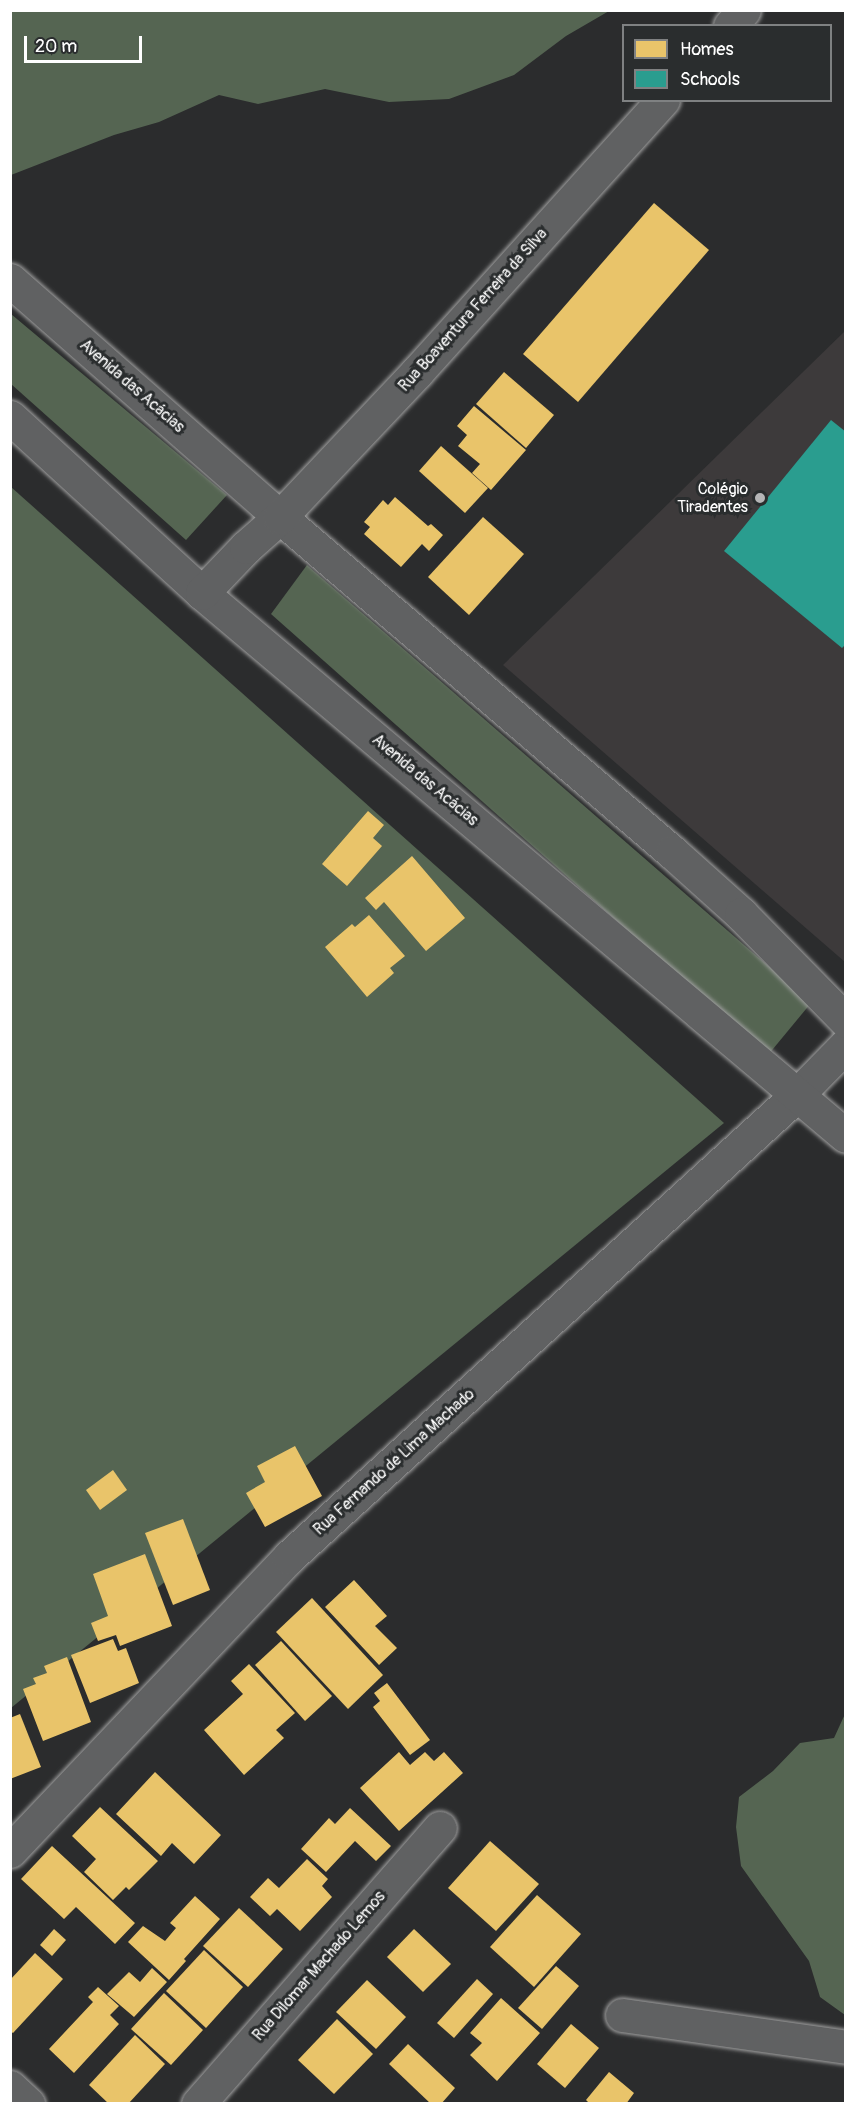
<!DOCTYPE html>
<meta charset="utf-8">
<style>
body{margin:0}
#map{position:relative;width:856px;height:2114px;overflow:hidden;background:#2b2c2d;font-family:Pangolin,sans-serif}
div>[style]{position:absolute}
.built>*{inset:0;background:#3d3a3b}
.green>*{inset:0;background:#556552}
.homes>*{inset:0;background:#e9c46a}
.schools>*{inset:0;background:#2a9d8f}
.roads{filter:drop-shadow(0 0 2px #a0a0a0) drop-shadow(0 0 2px #a0a0a0)}
.minor>*{height:33px;margin:-16.5px;padding:0 16.5px;transform-origin:16.5px;border-radius:16.5px;background:#606162}
.tertiary>*{height:33px;margin:-16.5px;padding:0 16.5px;transform-origin:16.5px;border-radius:16.5px;background:#606162}
.dots>*{width:16px;height:16px;translate:-50% -50%;box-sizing:border-box;border:3px solid #2a2d2e;border-radius:50%}
span{translate:-50% -50%;white-space:nowrap;text-align:center;line-height:1.15;-webkit-text-stroke:6px #2a2d2e;paint-order:stroke}
.street-label{font-size:16px;color:#fff}
.poi-label{font-size:16px;color:#fff}
.right{translate:-100% -50%;text-align:right}
.frame{position:absolute;inset:0;border:12px solid #fff;pointer-events:none}
.legend{position:absolute;left:622px;top:24px;width:210px;height:78px;box-sizing:border-box;background:#2a2d2e;border:2px solid #7f8182;margin:0;padding:8px 10px;list-style:none;font-size:18px;color:#fff}
.legend li{display:flex;align-items:center;gap:12px;height:30px}
.legend b{width:30px;border:2px solid #7f8182}
.scale{position:absolute;left:24px;top:36px;width:118px;height:27px;box-sizing:border-box;border:3px solid #fff;border-top:0;padding-left:8px;font-size:18px;line-height:21px;white-space:nowrap;color:#fff;-webkit-text-stroke:4px #2a2d2e;paint-order:stroke}
</style>
<div id="map">
<div class="built">
<i style="clip-path:polygon(845px 331px,845px 962px,503px 665px)"></i>
</div>
<div class="green">
<i style="clip-path:polygon(11px 10px,609px 10px,609px 11px,566px 36px,514px 75px,449px 99px,389px 102px,325px 89px,258px 104px,219px 95px,159px 122px,114px 135px,11px 175px)"></i>
<i style="clip-path:polygon(11px 314px,227px 495px,186px 540px,11px 384px)"></i>
<i style="clip-path:polygon(11px 487px,724px 1123px,11px 1708px)"></i>
<i style="clip-path:polygon(307px 565px,811px 1003px,768px 1055px,271px 614px)"></i>
<i style="clip-path:polygon(845px 1714px,845px 2015px,820px 1997px,809px 1961px,741px 1866px,736px 1827px,739px 1797px,773px 1771px,800px 1743px,834px 1738px)"></i>
</div>
<div class="homes">
<i style="clip-path:polygon(654px 203px,709px 250px,578px 402px,523px 354px)"></i>
<i style="clip-path:polygon(504px 372px,554px 415px,526px 448px,476px 404px)"></i>
<i style="clip-path:polygon(474px 406px,526px 450px,491px 490px,472px 473px,480px 464px,458px 446px,467px 435px,457px 426px)"></i>
<i style="clip-path:polygon(441px 446px,488px 488px,465px 513px,419px 471px)"></i>
<i style="clip-path:polygon(395px 497px,428px 526px,431px 524px,443px 535px,429px 551px,422px 544px,401px 567px,364px 534px,370px 527px,364px 522px,383px 500px,388px 505px)"></i>
<i style="clip-path:polygon(483px 517px,524px 554px,469px 615px,428px 577px)"></i>
<i style="clip-path:polygon(368px 811px,384px 825px,373px 838px,382px 846px,347px 886px,322px 864px)"></i>
<i style="clip-path:polygon(412px 856px,465px 918px,426px 951px,384px 902px,376px 910px,365px 898px)"></i>
<i style="clip-path:polygon(369px 915px,405px 956px,390px 968px,394px 973px,367px 997px,325px 947px,352px 924px,355px 927px)"></i>
<i style="clip-path:polygon(295px 1446px,322px 1496px,265px 1527px,246px 1493px,265px 1482px,257px 1466px)"></i>
<i style="clip-path:polygon(113px 1470px,127px 1490px,100px 1510px,86px 1490px)"></i>
<i style="clip-path:polygon(183px 1519px,210px 1590px,173px 1605px,145px 1533px)"></i>
<i style="clip-path:polygon(145px 1554px,172px 1626px,120px 1646px,116px 1635px,98px 1641px,91px 1623px,108px 1616px,93px 1574px)"></i>
<i style="clip-path:polygon(354px 1580px,387px 1616px,375px 1626px,397px 1648px,379px 1665px,325px 1607px)"></i>
<i style="clip-path:polygon(312px 1598px,383px 1675px,348px 1709px,276px 1632px)"></i>
<i style="clip-path:polygon(113px 1639px,118px 1651px,126px 1648px,139px 1683px,90px 1703px,71px 1655px)"></i>
<i style="clip-path:polygon(281px 1641px,332px 1696px,305px 1721px,255px 1665px)"></i>
<i style="clip-path:polygon(67px 1657px,91px 1722px,43px 1741px,23px 1689px,36px 1684px,33px 1678px,47px 1673px,44px 1666px)"></i>
<i style="clip-path:polygon(249px 1664px,295px 1713px,276px 1730px,284px 1738px,244px 1775px,204px 1730px,243px 1694px,231px 1681px)"></i>
<i style="clip-path:polygon(387px 1683px,430px 1740px,410px 1755px,373px 1707px,380px 1701px,374px 1693px)"></i>
<i style="clip-path:polygon(20px 1714px,41px 1767px,10px 1779px,10px 1718px)"></i>
<i style="clip-path:polygon(399px 1752px,410px 1765px,425px 1752px,434px 1761px,444px 1752px,463px 1773px,399px 1831px,360px 1788px)"></i>
<i style="clip-path:polygon(155px 1772px,221px 1835px,194px 1864px,172px 1843px,161px 1856px,116px 1814px)"></i>
<i style="clip-path:polygon(100px 1807px,158px 1861px,129px 1890px,126px 1887px,113px 1900px,84px 1872px,96px 1859px,72px 1836px)"></i>
<i style="clip-path:polygon(350px 1808px,391px 1846px,376px 1861px,355px 1841px,326px 1872px,301px 1849px,329px 1818px,335px 1824px)"></i>
<i style="clip-path:polygon(490px 1841px,539px 1884px,496px 1931px,448px 1888px)"></i>
<i style="clip-path:polygon(52px 1846px,135px 1923px,115px 1944px,76px 1907px,64px 1919px,21px 1879px)"></i>
<i style="clip-path:polygon(307px 1859px,328px 1879px,322px 1886px,332px 1897px,300px 1931px,277px 1909px,270px 1916px,250px 1897px,268px 1878px,279px 1888px)"></i>
<i style="clip-path:polygon(537px 1895px,581px 1934px,534px 1987px,490px 1947px)"></i>
<i style="clip-path:polygon(195px 1896px,220px 1919px,184px 1959px,186px 1961px,169px 1980px,128px 1942px,143px 1926px,165px 1941px,176px 1928px,170px 1923px)"></i>
<i style="clip-path:polygon(239px 1908px,283px 1949px,248px 1987px,203px 1946px)"></i>
<i style="clip-path:polygon(54px 1929px,66px 1940px,52px 1956px,40px 1945px)"></i>
<i style="clip-path:polygon(414px 1929px,451px 1964px,423px 1992px,387px 1957px)"></i>
<i style="clip-path:polygon(204px 1950px,243px 1987px,206px 2028px,166px 1991px)"></i>
<i style="clip-path:polygon(35px 1953px,63px 1979px,13px 2033px,10px 2031px,10px 1980px)"></i>
<i style="clip-path:polygon(556px 1966px,579px 1986px,542px 2029px,518px 2008px)"></i>
<i style="clip-path:polygon(152px 1968px,167px 1982px,134px 2017px,107px 1994px,129px 1972px,140px 1982px)"></i>
<i style="clip-path:polygon(477px 1979px,493px 1994px,454px 2038px,437px 2023px)"></i>
<i style="clip-path:polygon(367px 1980px,406px 2017px,376px 2049px,336px 2012px)"></i>
<i style="clip-path:polygon(98px 1987px,119px 2006px,110px 2015px,119px 2024px,74px 2073px,49px 2049px,93px 2002px,88px 1997px)"></i>
<i style="clip-path:polygon(164px 1993px,203px 2030px,171px 2065px,131px 2029px)"></i>
<i style="clip-path:polygon(501px 1998px,540px 2033px,497px 2081px,470px 2055px,482px 2043px,470px 2033px)"></i>
<i style="clip-path:polygon(337px 2019px,373px 2054px,334px 2094px,298px 2060px)"></i>
<i style="clip-path:polygon(571px 2024px,599px 2048px,565px 2088px,537px 2064px)"></i>
<i style="clip-path:polygon(135px 2035px,165px 2064px,128px 2104px,109px 2104px,89px 2085px)"></i>
<i style="clip-path:polygon(408px 2044px,455px 2088px,441px 2104px,431px 2104px,389px 2064px)"></i>
<i style="clip-path:polygon(609px 2072px,634px 2093px,626px 2104px,590px 2104px,586px 2100px)"></i>
</div>
<div class="schools">
<i style="clip-path:polygon(831px 420px,846px 432px,846px 644px,842px 648px,724px 551px)"></i>
</div>
<div class="roads">
<div class="minor">
<i style="left:10px;top:1851px;width:405px;rotate:-46.5deg"></i>
<i style="left:289px;top:1557px;width:688px;rotate:-42.29deg"></i>
<i style="left:798px;top:1094px;width:69px;rotate:-45.6deg"></i>
<i style="left:622px;top:2015px;width:226px;rotate:8.1deg"></i>
<i style="left:10px;top:2087px;width:25px;rotate:43deg"></i>
<i style="left:198px;top:2104px;width:367px;rotate:-48.8deg"></i>
</div>
<div class="tertiary">
<i style="left:730px;top:26px;width:21px;rotate:-49deg"></i>
<i style="left:10px;top:280px;width:359px;rotate:41.3deg"></i>
<i style="left:280px;top:517px;width:516px;rotate:40.52deg"></i>
<i style="left:672px;top:852px;width:93px;rotate:41.9deg"></i>
<i style="left:741px;top:914px;width:150px;rotate:45.5deg"></i>
<i style="left:10px;top:417px;width:260px;rotate:42.5deg"></i>
<i style="left:202px;top:593px;width:842px;rotate:40.14deg"></i>
<i style="left:202px;top:593px;width:64px;rotate:-46.3deg"></i>
<i style="left:246px;top:547px;width:45px;rotate:-41.4deg"></i>
<i style="left:280px;top:517px;width:199px;rotate:-46.6deg"></i>
<i style="left:417px;top:372px;width:367px;rotate:-47.9deg"></i>
</div>
</div>
<div class="dots">
<i style="left:760px;top:498px;background:#b5b5b6"></i>
</div>
<div class="street-label">
<span style="left:473px;top:310px;rotate:-48deg">Rua Boaventura Ferreira da Silva</span>
<span style="left:132px;top:386px;rotate:41deg">Avenida das Acácias</span>
<span style="left:425px;top:780px;rotate:40deg">Avenida das Acácias</span>
<span style="left:394px;top:1462px;rotate:-42deg">Rua Fernando de Lima Machado</span>
<span style="left:319px;top:1966px;rotate:-49deg">Rua Dilomar Machado Lemos</span>
</div>
<div class="poi-label">
<span class="right" style="left:748px;top:498px">Colégio<br>Tiradentes</span>
</div>
<div class="frame"></div>
<ul class="legend">
<li><b style="height:16px;background:#e9c46a"></b>Homes</li>
<li><b style="height:16px;background:#2a9d8f"></b>Schools</li>
</ul>
<div class="scale">20 m</div>
</div>
